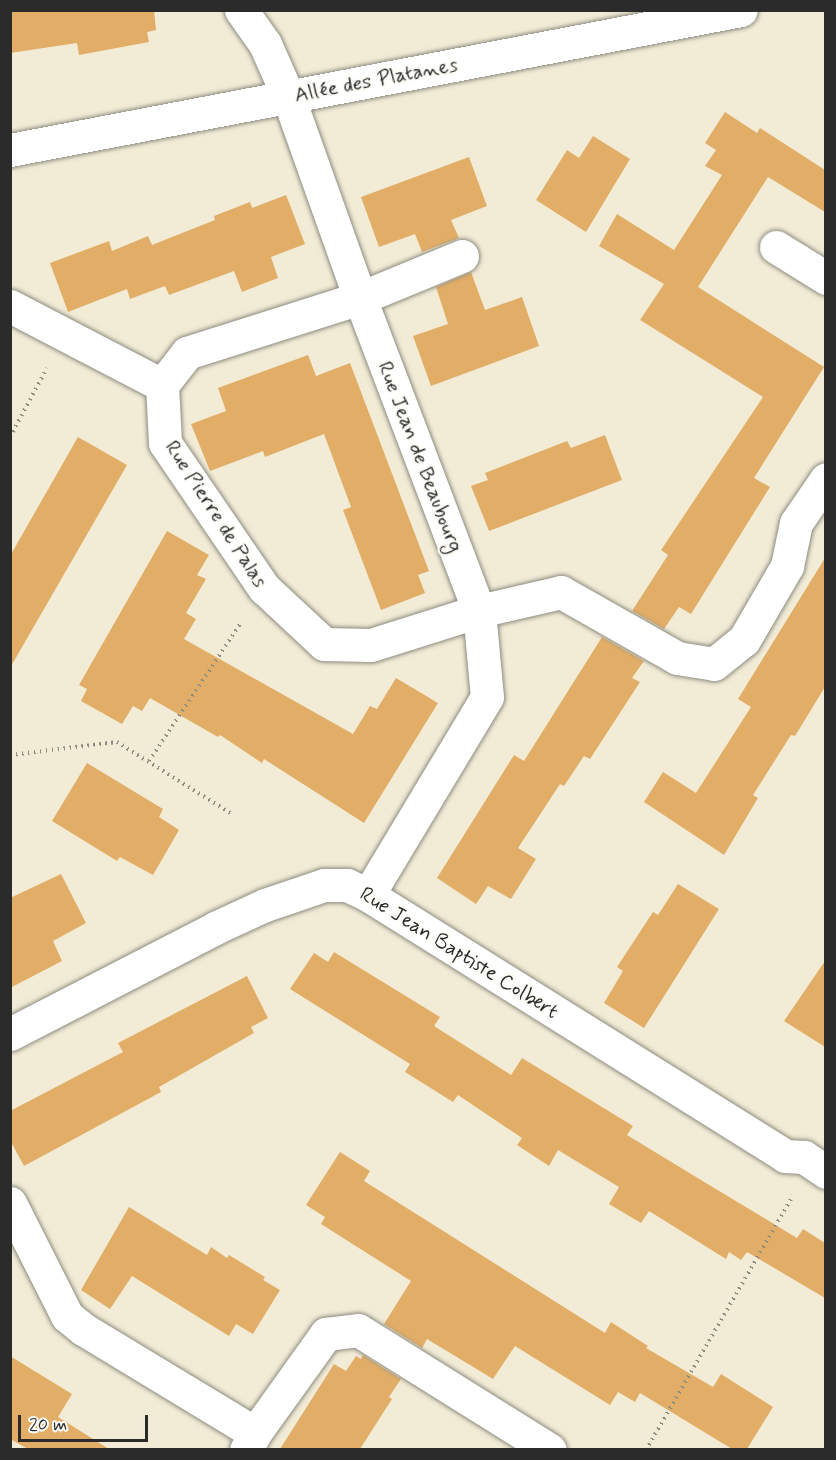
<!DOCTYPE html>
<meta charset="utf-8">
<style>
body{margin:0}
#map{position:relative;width:836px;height:1460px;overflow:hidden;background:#f2ecd6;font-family:Mynerve,sans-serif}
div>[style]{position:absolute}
.building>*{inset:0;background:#e2ae67}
.path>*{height:4px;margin-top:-2px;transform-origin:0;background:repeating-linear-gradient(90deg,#8e8c80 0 1.5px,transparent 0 6px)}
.roads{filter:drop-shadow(0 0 2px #8e8c80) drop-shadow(0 0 2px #8e8c80)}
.street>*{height:33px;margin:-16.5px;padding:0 16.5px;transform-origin:16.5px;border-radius:16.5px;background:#fff}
span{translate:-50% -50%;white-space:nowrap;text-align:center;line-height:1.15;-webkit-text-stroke:5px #fdfcf7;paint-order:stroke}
.street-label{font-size:21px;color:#2b2b2b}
.frame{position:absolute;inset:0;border:12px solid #2b2b2b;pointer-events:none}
.scale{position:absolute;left:18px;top:1415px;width:130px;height:27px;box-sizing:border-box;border:3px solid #2b2b2b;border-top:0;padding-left:8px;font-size:18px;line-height:21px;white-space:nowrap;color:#2b2b2b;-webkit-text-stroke:4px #fdfcf7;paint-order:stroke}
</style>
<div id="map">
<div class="building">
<i style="clip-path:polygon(10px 10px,154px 10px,156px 30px,147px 32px,149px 42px,79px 55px,77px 43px,10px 53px)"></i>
<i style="clip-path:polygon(725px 112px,757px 133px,760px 128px,825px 170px,825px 212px,768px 177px,698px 287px,824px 367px,754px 478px,770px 487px,691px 614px,679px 607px,664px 629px,632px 611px,668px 555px,661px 550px,763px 397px,640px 320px,664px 284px,599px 246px,617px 214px,674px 250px,722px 175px,705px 166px,716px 150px,705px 143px)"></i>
<i style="clip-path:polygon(593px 136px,630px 159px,586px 232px,536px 200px,567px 150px,579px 158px)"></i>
<i style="clip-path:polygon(469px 157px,487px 206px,451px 220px,459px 238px,422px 252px,415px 234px,379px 247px,361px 197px)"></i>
<i style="clip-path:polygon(286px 195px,305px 244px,271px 257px,278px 278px,242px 292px,234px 271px,169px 295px,165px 286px,130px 299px,127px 289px,68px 312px,50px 263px,109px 241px,112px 251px,148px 236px,152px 245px,215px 220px,214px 216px,250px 202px,252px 208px)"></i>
<i style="clip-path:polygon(471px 272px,485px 310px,522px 297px,539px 346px,431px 386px,413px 336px,448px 324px,436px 287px)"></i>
<i style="clip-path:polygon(308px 355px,316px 376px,350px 363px,429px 571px,418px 575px,425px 593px,381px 610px,343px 510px,351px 507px,324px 434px,265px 457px,263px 451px,210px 471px,191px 424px,226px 411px,218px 388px)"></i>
<i style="clip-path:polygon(605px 435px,622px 480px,489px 531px,471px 486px,488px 480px,485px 473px,567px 441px,571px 448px)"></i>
<i style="clip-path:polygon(78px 437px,127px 465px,10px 668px,10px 556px)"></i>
<i style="clip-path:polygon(167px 531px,209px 555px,197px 575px,206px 579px,186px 613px,196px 619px,184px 639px,353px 734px,370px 706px,377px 709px,396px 678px,438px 703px,364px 823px,264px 759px,262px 763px,220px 735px,218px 737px,150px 698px,142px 711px,133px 706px,122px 724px,81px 701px,87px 689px,79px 685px)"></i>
<i style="clip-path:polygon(825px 558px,825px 687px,795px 736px,791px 735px,753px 795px,758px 798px,724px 855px,644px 802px,663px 772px,696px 793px,751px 707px,738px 699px)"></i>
<i style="clip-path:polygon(602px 637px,644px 661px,632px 678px,640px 682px,590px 759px,584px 756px,564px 786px,560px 784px,518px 848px,536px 859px,511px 899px,488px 886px,476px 904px,437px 878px,514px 755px,524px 761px)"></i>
<i style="clip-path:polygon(87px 763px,163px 809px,159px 817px,179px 830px,153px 875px,120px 857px,117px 861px,52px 821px)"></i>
<i style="clip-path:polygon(61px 874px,86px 923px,53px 941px,62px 961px,10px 988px,10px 898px)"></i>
<i style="clip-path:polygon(678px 884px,719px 909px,644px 1028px,604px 1003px,623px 971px,617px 967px,653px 912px,658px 915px)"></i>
<i style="clip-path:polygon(334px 952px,440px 1017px,434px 1026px,511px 1075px,522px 1058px,633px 1126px,627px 1135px,701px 1180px,797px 1238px,803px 1229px,825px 1243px,825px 1298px,747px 1252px,741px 1260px,729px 1252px,726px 1259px,649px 1211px,641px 1223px,609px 1204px,619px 1187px,558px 1150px,549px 1166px,517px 1145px,522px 1138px,458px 1095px,453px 1102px,405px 1072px,410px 1064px,290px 989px,314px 953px,328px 962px)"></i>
<i style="clip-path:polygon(825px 961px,825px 1047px,784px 1021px)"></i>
<i style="clip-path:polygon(247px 976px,268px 1018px,251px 1027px,254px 1033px,159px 1087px,161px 1092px,24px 1166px,10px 1140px,10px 1111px,123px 1052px,118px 1043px)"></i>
<i style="clip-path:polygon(340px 1152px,370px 1171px,364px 1181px,605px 1333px,611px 1322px,648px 1346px,646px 1348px,713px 1387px,721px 1374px,773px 1407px,747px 1449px,732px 1449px,640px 1393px,635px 1402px,618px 1392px,610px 1405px,515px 1346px,493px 1379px,427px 1339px,422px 1348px,384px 1324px,411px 1281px,321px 1224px,325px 1217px,306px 1205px)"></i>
<i style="clip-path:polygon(129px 1207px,207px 1255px,211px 1247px,227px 1258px,229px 1255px,265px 1277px,263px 1280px,280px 1290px,253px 1334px,236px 1324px,229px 1336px,132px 1276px,110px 1309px,81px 1290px)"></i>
<i style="clip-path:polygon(363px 1355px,401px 1379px,389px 1397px,392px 1399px,360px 1449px,280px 1449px,334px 1364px,346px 1371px,356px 1356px,361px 1359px)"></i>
<i style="clip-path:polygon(10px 1356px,72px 1394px,58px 1417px,109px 1449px,28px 1449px,10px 1439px)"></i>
</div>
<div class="path">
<i style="left:10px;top:437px;width:78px;rotate:-61.8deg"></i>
<i style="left:10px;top:755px;width:108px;rotate:-6.9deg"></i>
<i style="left:117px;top:742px;width:136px;rotate:32.1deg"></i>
<i style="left:149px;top:761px;width:168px;rotate:-56.4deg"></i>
<i style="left:646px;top:1450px;width:294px;rotate:-60deg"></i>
</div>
<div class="roads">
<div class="street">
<i style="left:241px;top:10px;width:42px;rotate:54.8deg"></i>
<i style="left:265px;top:44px;width:57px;rotate:66.1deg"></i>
<i style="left:288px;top:96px;width:214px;rotate:70.4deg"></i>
<i style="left:360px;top:298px;width:335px;rotate:69.2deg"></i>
<i style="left:479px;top:611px;width:86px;rotate:84.7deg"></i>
<i style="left:487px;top:697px;width:231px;rotate:121deg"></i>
<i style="left:10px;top:150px;width:744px;rotate:-10.84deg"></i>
<i style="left:776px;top:247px;width:59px;rotate:31.8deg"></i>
<i style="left:462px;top:256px;width:110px;rotate:157.6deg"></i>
<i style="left:360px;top:298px;width:182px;rotate:162.4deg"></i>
<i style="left:187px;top:353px;width:41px;rotate:128deg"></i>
<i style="left:162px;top:385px;width:58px;rotate:87deg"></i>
<i style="left:165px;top:443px;width:176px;rotate:55.7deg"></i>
<i style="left:264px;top:588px;width:82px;rotate:43deg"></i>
<i style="left:324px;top:644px;width:47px;rotate:1.2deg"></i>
<i style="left:371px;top:645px;width:113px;rotate:-17.5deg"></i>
<i style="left:479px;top:611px;width:84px;rotate:-13deg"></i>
<i style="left:561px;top:592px;width:133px;rotate:29.6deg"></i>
<i style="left:677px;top:658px;width:37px;rotate:9deg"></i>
<i style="left:714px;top:664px;width:38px;rotate:-39deg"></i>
<i style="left:744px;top:640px;width:86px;rotate:-59.8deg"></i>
<i style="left:787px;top:566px;width:44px;rotate:-78.2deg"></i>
<i style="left:796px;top:523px;width:53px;rotate:-55.7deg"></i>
<i style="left:10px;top:306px;width:171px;rotate:27.5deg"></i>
<i style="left:10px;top:1034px;width:231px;rotate:-27.3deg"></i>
<i style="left:215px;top:928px;width:55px;rotate:-24.7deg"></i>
<i style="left:265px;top:905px;width:62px;rotate:-18.7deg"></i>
<i style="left:324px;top:885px;width:23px"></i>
<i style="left:347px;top:885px;width:23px;rotate:25deg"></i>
<i style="left:368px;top:895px;width:492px;rotate:32deg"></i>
<i style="left:785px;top:1156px;width:19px;rotate:3deg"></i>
<i style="left:804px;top:1157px;width:27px;rotate:34deg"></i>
<i style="left:10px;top:1203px;width:127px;rotate:63.2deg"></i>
<i style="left:67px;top:1316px;width:21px;rotate:39deg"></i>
<i style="left:83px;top:1329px;width:201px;rotate:31.2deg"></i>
<i style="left:255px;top:1433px;width:19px;rotate:118deg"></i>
<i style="left:255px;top:1433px;width:122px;rotate:-54.4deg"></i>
<i style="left:326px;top:1334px;width:32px;rotate:-7deg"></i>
<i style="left:358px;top:1330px;width:226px;rotate:32deg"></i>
</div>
</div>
<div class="street-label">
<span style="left:376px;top:80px;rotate:-11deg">Allée des Platanes</span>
<span style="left:420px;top:457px;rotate:69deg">Rue Jean de Beaubourg</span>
<span style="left:216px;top:514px;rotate:57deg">Rue Pierre de Palas</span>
<span style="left:459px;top:953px;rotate:32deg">Rue Jean Baptiste Colbert</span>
</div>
<div class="frame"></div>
<div class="scale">20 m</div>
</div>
